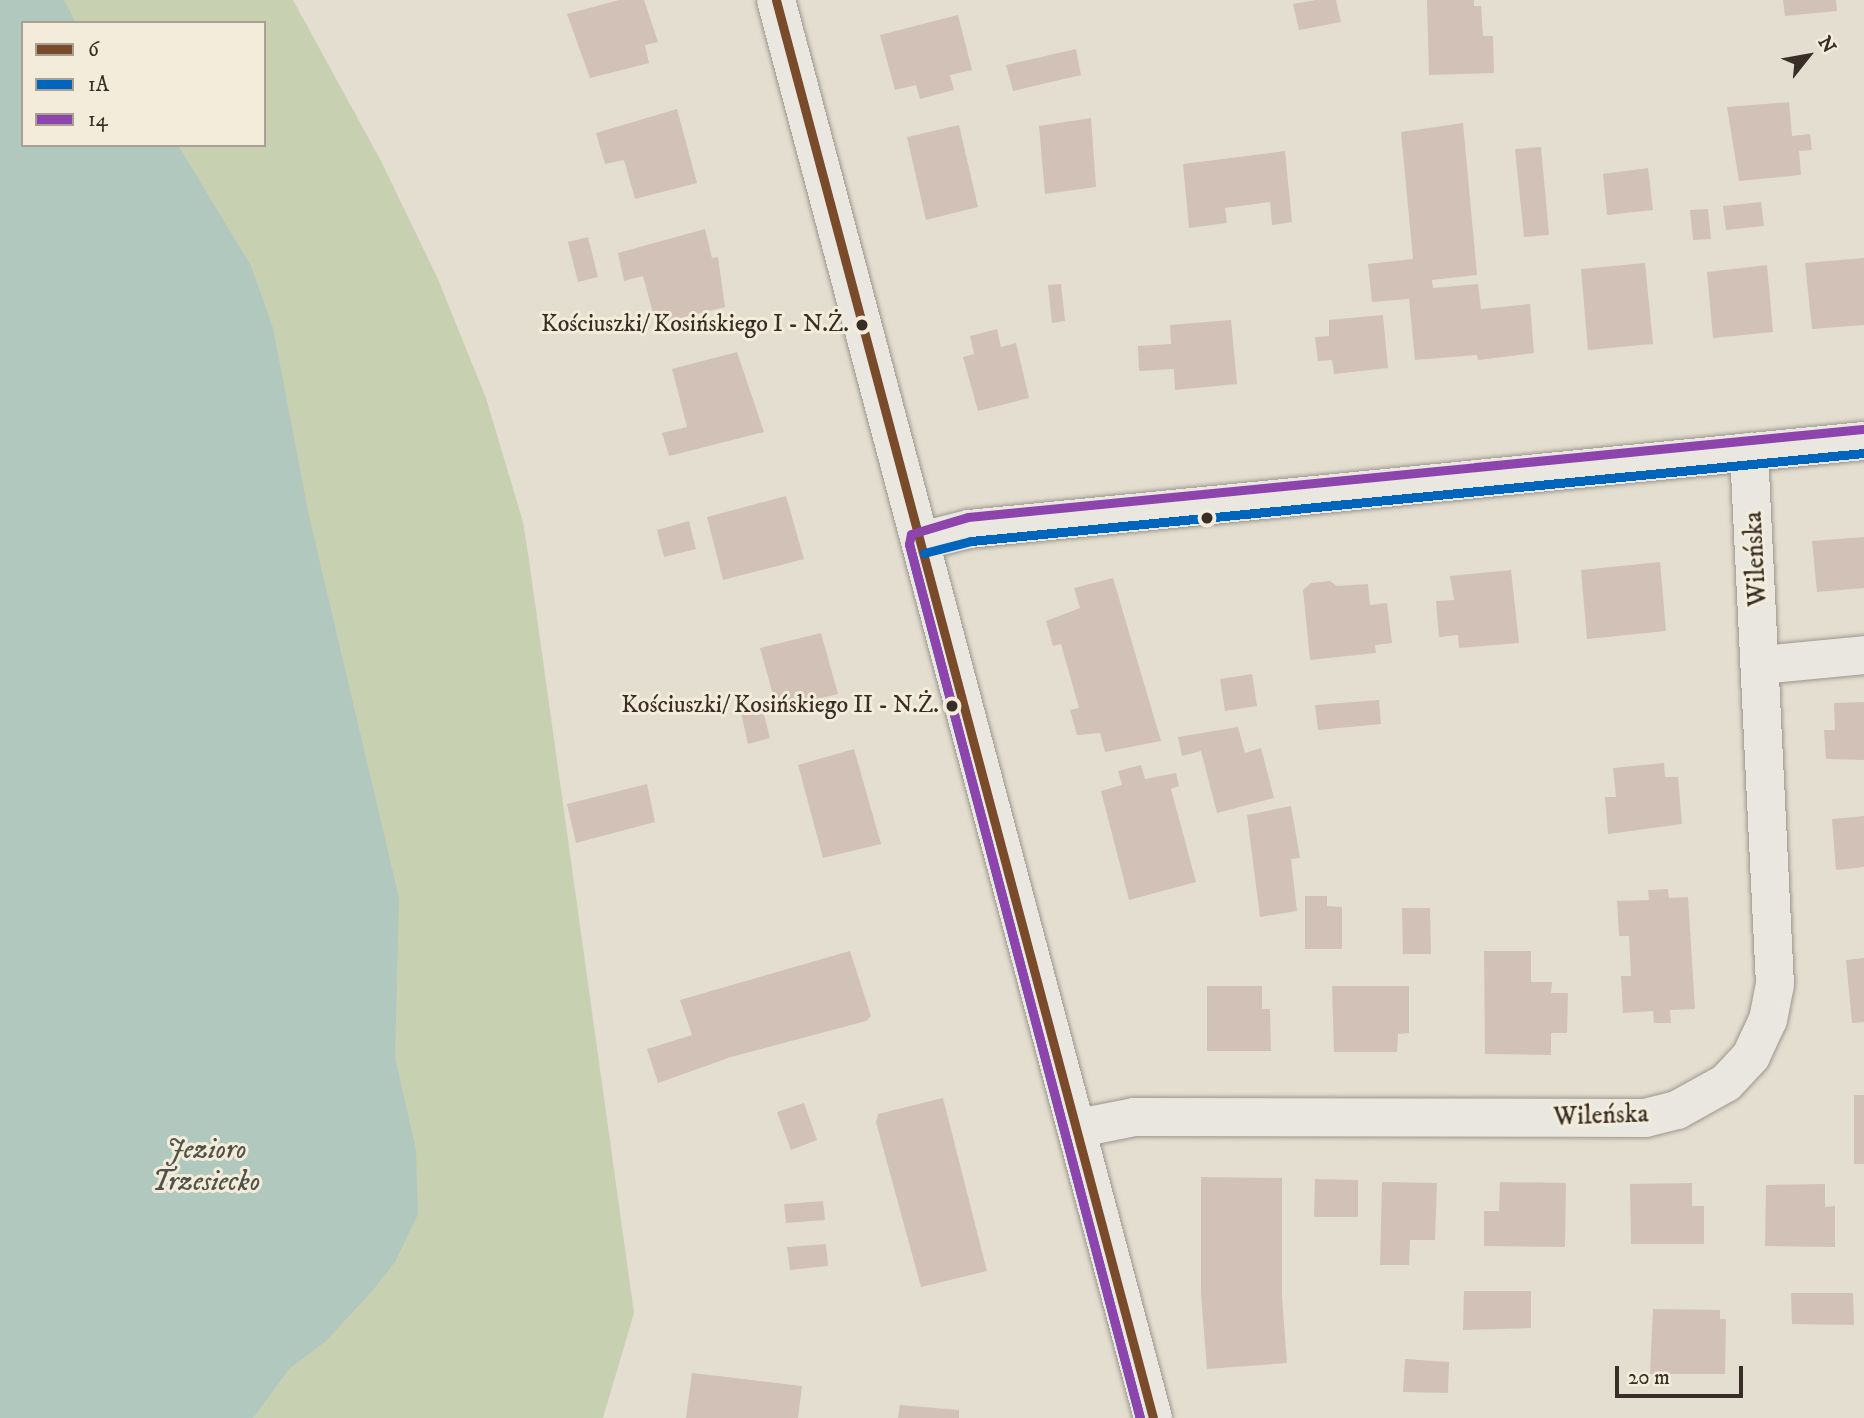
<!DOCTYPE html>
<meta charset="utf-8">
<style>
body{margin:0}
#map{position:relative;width:1864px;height:1418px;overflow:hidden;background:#e4ded0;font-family:"IM FELL DW Pica",serif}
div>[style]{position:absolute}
.green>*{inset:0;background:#c8d0b2}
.water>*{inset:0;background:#b0c8bd}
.building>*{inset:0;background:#d2c1b7}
.roads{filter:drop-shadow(0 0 2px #9b968d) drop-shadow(0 0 2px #9b968d)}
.street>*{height:38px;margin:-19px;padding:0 19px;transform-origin:19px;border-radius:19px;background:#eae7e0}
.secondary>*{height:38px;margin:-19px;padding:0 19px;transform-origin:19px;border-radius:19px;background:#eae7e0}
.bus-1>*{height:9px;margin:-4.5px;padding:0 4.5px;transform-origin:4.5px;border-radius:4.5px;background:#7a4b2a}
.bus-2>*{height:9px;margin:-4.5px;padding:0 4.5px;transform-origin:4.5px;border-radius:4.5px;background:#0065bd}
.bus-3>*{height:9px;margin:-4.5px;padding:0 4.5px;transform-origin:4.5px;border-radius:4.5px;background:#8e44ad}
.dots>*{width:19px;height:19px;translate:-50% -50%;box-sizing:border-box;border:4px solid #f3ecdb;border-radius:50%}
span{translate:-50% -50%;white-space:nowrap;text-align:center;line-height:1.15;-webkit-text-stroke:6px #f3ecdb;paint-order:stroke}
.bus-label{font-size:24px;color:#392e27}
.right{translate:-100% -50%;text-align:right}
.street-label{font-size:26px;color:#392e27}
.water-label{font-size:28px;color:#51524a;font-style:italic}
.legend{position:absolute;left:21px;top:21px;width:245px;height:126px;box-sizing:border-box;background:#f3ecdb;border:2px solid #a9a093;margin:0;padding:9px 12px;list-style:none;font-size:21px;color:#392e27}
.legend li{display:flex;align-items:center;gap:14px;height:35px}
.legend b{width:35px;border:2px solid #a9a093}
.north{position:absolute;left:1773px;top:21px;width:70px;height:70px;-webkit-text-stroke:5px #f3ecdb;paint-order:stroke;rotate:59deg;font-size:19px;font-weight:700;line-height:28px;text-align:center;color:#392e27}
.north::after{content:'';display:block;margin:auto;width:24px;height:32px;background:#392e27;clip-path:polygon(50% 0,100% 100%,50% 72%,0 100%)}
.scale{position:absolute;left:1615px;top:1366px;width:128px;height:32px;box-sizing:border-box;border:4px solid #392e27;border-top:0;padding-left:9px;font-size:21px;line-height:24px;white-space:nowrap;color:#392e27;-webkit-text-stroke:5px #f3ecdb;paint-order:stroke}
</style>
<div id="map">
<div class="green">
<i style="clip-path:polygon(0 0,293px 0,381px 161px,437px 277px,486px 398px,523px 522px,529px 560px,634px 1313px,603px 1418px,235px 1418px,147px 145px,264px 145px,264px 23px,23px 23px)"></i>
</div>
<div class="water">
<i style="clip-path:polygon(0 0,64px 0,76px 23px,23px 23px,23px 145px,178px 145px,251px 266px,273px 328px,309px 516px,399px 898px,395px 1057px,416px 1150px,418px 1214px,395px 1262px,373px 1290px,326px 1341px,289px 1369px,253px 1418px,0 1418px)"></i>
</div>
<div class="building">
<i style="clip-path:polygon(619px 0,644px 0,658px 42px,645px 45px,649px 63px,590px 78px,567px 14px)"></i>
<i style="clip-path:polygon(1316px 0,1336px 0,1341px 22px,1299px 30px,1293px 4px)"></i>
<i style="clip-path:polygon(1427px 0,1474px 0,1474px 6px,1481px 6px,1483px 36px,1493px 36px,1494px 73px,1429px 75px)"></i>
<i style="clip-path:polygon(1783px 0,1836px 0,1837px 11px,1785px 16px)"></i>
<i style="clip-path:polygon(958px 15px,972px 70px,950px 75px,954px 90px,920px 99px,916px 85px,895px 90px,880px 35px)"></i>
<i style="clip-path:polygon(1076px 49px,1081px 75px,1013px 91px,1006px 65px)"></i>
<i style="clip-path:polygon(1789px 102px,1792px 136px,1810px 134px,1812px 150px,1799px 151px,1801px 175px,1739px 181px,1727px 107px)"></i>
<i style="clip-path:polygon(677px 109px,697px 183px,635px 199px,624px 160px,605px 164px,596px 133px)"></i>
<i style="clip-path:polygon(1091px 118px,1096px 187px,1045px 194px,1039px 126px)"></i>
<i style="clip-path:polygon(1463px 123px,1477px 275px,1432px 280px,1433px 288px,1478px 284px,1481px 309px,1530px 304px,1534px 353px,1478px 360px,1477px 355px,1415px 360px,1409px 299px,1372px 302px,1368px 264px,1413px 259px,1401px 132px)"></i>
<i style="clip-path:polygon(959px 125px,978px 207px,926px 220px,907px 137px)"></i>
<i style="clip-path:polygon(1541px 147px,1549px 235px,1524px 237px,1515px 149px)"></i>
<i style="clip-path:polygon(1285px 151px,1292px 222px,1272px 225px,1270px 202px,1225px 208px,1227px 223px,1189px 228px,1183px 164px)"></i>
<i style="clip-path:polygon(1648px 168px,1653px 210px,1607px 215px,1603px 174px)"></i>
<i style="clip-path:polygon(1761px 202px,1764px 226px,1726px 230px,1723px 206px)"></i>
<i style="clip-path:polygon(1708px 209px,1711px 239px,1693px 240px,1690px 210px)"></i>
<i style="clip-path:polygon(705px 229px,712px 258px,718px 257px,725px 307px,656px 324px,643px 276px,624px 281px,618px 253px)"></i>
<i style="clip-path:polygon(588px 237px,598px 277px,578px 282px,568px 242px)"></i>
<i style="clip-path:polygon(1864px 258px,1864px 325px,1812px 329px,1805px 263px)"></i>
<i style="clip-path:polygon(1645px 263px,1653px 344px,1588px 350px,1581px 269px)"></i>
<i style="clip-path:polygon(1767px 265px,1773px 332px,1713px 338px,1707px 272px)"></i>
<i style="clip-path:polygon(1061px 284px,1065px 321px,1052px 323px,1048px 285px)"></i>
<i style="clip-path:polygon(1383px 315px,1388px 368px,1334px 374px,1332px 360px,1318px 361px,1315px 337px,1329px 336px,1329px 320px)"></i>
<i style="clip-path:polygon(1231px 320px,1237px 384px,1175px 390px,1174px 369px,1139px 371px,1138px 346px,1171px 344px,1170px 325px)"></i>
<i style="clip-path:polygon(997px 329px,1001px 347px,1016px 343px,1029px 398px,978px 411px,963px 357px,974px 354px,970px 336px)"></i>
<i style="clip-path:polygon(737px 352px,764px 432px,669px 456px,662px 433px,687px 427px,672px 369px)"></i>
<i style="clip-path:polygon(786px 496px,804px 559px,723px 580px,707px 517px)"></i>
<i style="clip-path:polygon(689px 521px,696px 549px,664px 557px,657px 530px)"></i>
<i style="clip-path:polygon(1864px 537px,1864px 588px,1817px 592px,1812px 541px)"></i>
<i style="clip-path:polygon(1660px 562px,1666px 631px,1587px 639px,1581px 570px)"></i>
<i style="clip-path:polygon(1511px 570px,1519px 643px,1459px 648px,1458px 635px,1439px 637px,1436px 601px,1454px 600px,1450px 576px)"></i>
<i style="clip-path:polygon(1113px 578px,1161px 741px,1105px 752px,1100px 733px,1077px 735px,1070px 710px,1079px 708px,1061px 644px,1053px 646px,1046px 621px,1080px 608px,1074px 588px)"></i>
<i style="clip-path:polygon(1330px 581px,1337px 586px,1368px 584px,1370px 605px,1387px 603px,1392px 643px,1375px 645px,1376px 653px,1310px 660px,1303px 590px,1311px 583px)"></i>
<i style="clip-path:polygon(821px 633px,838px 694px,777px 709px,760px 648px)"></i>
<i style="clip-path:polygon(1252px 674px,1257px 706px,1225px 711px,1220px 679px)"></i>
<i style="clip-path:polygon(1379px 700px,1381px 724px,1318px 730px,1315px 705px)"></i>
<i style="clip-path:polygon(1864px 702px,1864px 760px,1826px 759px,1824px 730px,1835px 730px,1834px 703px)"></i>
<i style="clip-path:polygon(762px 707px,770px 738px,748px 744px,741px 713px)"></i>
<i style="clip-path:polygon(1238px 727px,1245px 753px,1261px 748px,1274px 798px,1217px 813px,1201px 751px,1182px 756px,1178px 737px)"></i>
<i style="clip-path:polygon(854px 749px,881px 844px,823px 858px,798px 765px)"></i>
<i style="clip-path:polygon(1664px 763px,1665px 777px,1678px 777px,1682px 824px,1608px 834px,1605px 797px,1616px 797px,1613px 768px)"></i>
<i style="clip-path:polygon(1141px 765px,1145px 779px,1176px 773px,1179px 786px,1171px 789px,1196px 882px,1129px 900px,1101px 791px,1122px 785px,1118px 771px)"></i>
<i style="clip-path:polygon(647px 784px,655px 822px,576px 843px,567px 804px)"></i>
<i style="clip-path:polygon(1291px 806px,1300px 858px,1291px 859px,1297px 911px,1260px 917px,1247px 815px)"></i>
<i style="clip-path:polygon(1864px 816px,1864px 867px,1836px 870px,1832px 819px)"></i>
<i style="clip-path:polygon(1668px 889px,1669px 898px,1688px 897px,1695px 1009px,1670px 1010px,1671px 1023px,1654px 1023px,1653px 1011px,1623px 1013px,1621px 976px,1631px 976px,1629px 936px,1619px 936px,1617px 901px,1649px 900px,1648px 890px)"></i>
<i style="clip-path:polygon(1305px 896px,1327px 896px,1327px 906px,1342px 907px,1342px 949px,1305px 949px)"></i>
<i style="clip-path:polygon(1402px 908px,1430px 908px,1431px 954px,1403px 954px)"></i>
<i style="clip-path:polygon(850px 951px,871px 1016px,866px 1021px,731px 1057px,658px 1083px,647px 1049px,692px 1035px,680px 1000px)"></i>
<i style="clip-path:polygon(1484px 951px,1531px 951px,1531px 982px,1552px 982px,1551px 993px,1568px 993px,1567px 1033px,1551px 1033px,1551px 1055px,1485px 1054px)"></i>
<i style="clip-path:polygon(1864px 958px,1864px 1022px,1852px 1023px,1846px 960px)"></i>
<i style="clip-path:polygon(1207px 986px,1262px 986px,1262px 1009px,1270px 1009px,1271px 1051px,1207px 1051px)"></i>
<i style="clip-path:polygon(1332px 986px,1409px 986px,1409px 1033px,1398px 1034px,1397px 1052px,1334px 1052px)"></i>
<i style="clip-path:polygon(1854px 1095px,1864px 1095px,1864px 1164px,1854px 1164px)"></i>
<i style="clip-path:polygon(943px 1098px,987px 1271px,921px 1287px,876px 1122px,878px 1114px)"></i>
<i style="clip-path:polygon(804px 1103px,817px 1140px,791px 1150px,777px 1112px)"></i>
<i style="clip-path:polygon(1201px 1177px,1282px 1178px,1282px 1297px,1287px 1363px,1207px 1369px,1201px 1295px)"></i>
<i style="clip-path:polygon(1315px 1179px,1358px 1180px,1358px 1217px,1314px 1217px)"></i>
<i style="clip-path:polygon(1382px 1182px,1437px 1183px,1435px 1240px,1410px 1240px,1409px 1265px,1380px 1265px)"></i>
<i style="clip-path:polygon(1500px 1182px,1566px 1183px,1565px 1247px,1484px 1246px,1484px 1211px,1499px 1211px)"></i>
<i style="clip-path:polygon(1692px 1183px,1692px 1206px,1704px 1206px,1704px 1244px,1631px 1244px,1630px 1184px)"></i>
<i style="clip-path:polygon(1825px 1184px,1825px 1207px,1835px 1206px,1835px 1247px,1765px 1246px,1766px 1185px)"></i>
<i style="clip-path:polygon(823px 1201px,825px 1220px,786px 1223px,784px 1204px)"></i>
<i style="clip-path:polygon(826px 1244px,828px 1266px,790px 1270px,787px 1247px)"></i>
<i style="clip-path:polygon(1464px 1291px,1531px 1291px,1531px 1328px,1463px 1330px)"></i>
<i style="clip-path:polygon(1791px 1293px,1853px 1293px,1854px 1325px,1792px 1324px)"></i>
<i style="clip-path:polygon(1653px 1309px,1720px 1310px,1720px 1319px,1726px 1319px,1725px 1374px,1650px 1374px)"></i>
<i style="clip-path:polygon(1405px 1359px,1449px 1362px,1448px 1393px,1403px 1392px)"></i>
<i style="clip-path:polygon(692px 1373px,802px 1386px,798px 1418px,686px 1418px)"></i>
<i style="clip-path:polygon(900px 1405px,959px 1410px,959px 1418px,898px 1418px)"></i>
</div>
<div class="roads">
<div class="street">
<i style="left:921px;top:541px;width:49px;rotate:-14deg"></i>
<i style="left:969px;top:529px;width:899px;rotate:-5.62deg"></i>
<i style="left:1761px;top:665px;width:103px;rotate:-5.5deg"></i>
<i style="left:1079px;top:1128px;width:56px;rotate:-11.3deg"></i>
<i style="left:1134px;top:1117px;width:511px;rotate:0.11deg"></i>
<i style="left:1645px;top:1118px;width:33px;rotate:-14deg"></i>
<i style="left:1677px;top:1110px;width:56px;rotate:-28.9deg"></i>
<i style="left:1726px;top:1083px;width:37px;rotate:-47deg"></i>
<i style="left:1751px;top:1056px;width:40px;rotate:-65deg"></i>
<i style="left:1768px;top:1020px;width:36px;rotate:-79deg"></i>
<i style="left:1775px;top:985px;width:534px;rotate:-92.79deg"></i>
</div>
<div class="secondary">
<i style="left:776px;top:0;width:1467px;rotate:75.11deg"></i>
</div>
</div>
<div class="bus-1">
<i style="left:776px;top:0;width:1467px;rotate:75.11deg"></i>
</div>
<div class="bus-2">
<i style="left:909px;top:544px;width:904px;rotate:75.2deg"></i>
<i style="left:924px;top:553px;width:49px;rotate:-14.3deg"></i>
<i style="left:971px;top:541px;width:897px;rotate:-5.63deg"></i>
</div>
<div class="bus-3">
<i style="left:1140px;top:1418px;width:904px;rotate:-104.8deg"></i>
<i style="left:909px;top:544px;width:10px;rotate:-79deg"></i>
<i style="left:911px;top:534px;width:59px;rotate:-16.6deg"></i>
<i style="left:968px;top:517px;width:899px;rotate:-5.62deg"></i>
</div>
<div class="dots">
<i style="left:862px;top:325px;background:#392e27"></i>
<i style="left:1207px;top:518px;background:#392e27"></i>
<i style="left:952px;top:706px;background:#392e27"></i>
</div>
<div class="bus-label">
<span class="right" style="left:849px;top:325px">Kościuszki/ Kosińskiego I - N.Ż.</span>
<span class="right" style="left:939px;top:706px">Kościuszki/ Kosińskiego II - N.Ż.</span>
</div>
<div class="street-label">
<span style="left:1756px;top:559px;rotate:-93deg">Wileńska</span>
<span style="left:1601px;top:1116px;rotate:-2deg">Wileńska</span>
</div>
<div class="water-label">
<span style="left:206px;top:1166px">Jezioro<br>Trzesiecko</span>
</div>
<ul class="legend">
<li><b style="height:9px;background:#7a4b2a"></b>6</li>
<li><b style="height:9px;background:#0065bd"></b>1A</li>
<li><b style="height:9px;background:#8e44ad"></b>14</li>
</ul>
<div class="north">N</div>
<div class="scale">20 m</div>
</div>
